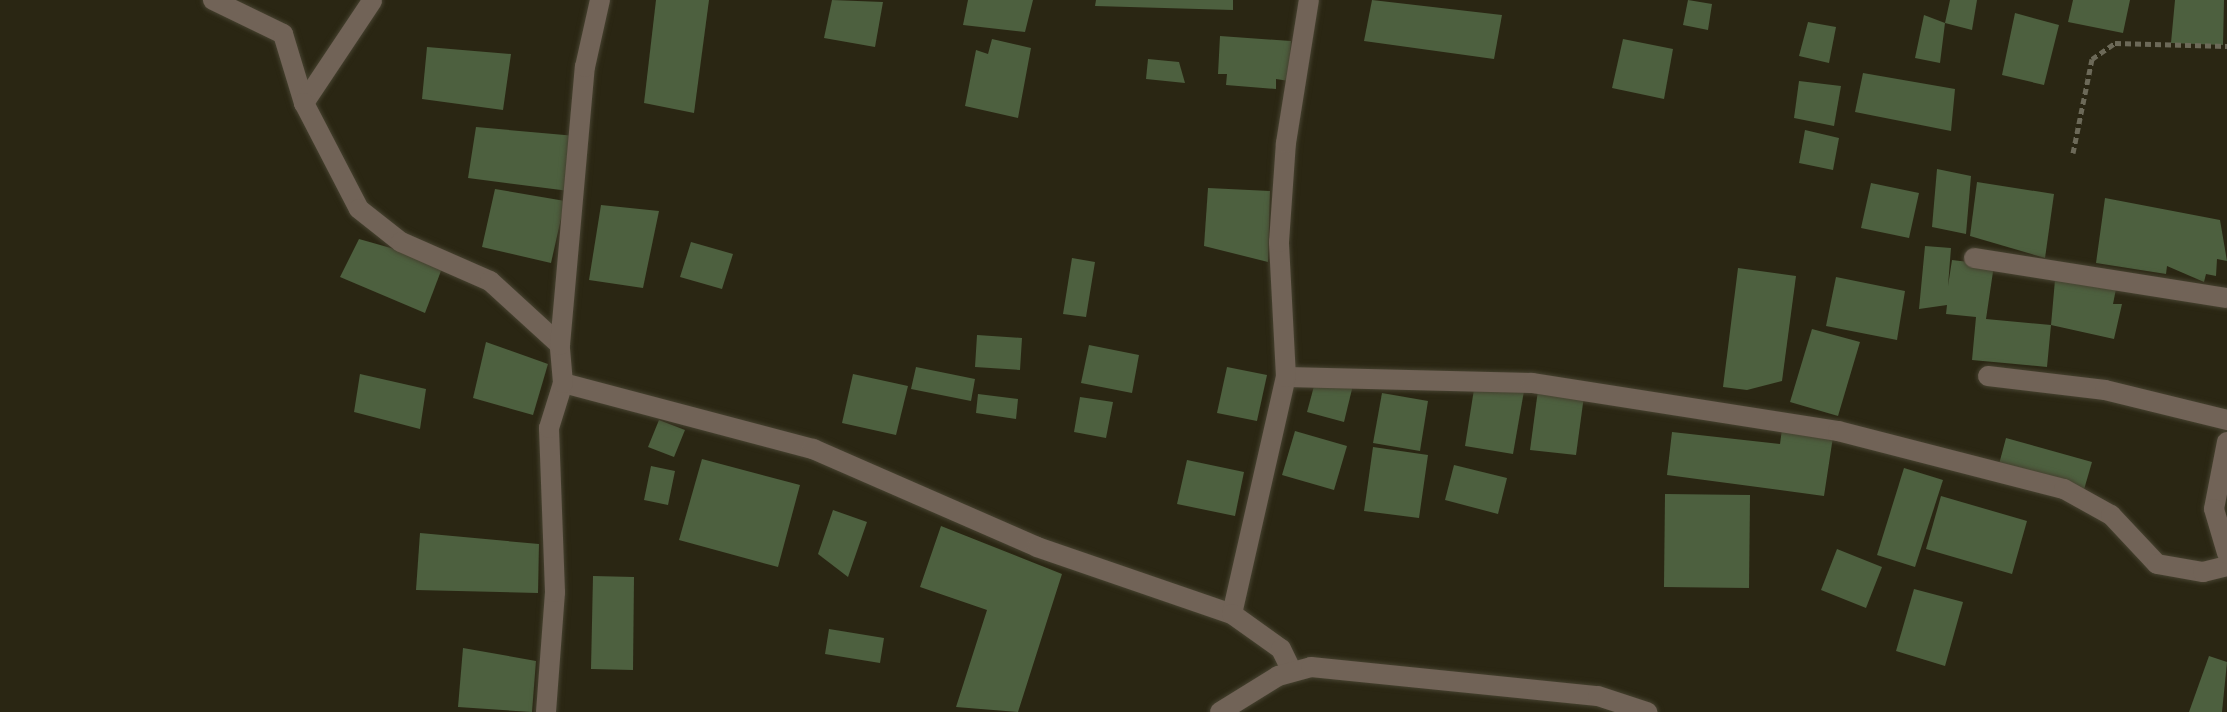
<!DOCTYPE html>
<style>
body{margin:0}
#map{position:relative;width:2227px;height:712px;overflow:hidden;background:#2a2613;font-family:Manrope,sans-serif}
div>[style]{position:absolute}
.building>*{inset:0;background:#4d603f}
.path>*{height:5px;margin-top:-2.5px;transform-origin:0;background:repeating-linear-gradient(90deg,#6c6958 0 6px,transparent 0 10px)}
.roads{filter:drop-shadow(0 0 2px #464230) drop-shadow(0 0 2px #464230)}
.street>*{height:20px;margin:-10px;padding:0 10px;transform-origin:10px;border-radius:10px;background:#716357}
span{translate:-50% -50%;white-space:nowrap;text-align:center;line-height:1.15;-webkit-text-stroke:6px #100f07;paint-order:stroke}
</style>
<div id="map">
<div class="building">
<i style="clip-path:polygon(656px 0,709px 0,694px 113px,644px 103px)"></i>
<i style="clip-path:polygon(832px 0,883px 2px,875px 47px,824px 38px)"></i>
<i style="clip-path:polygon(968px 0,1033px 0,1025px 32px,963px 25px)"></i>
<i style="clip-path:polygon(1096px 0,1233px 0,1233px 10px,1095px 6px)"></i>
<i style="clip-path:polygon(1372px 0,1502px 15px,1494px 59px,1364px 41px)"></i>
<i style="clip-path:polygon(1688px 0,1712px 4px,1708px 30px,1683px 25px)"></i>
<i style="clip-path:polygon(1950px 0,1977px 0,1972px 30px,1945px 23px)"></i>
<i style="clip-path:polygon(2073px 0,2130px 0,2123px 33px,2068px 22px)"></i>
<i style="clip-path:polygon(2175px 0,2224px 0,2223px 45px,2171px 43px)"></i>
<i style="clip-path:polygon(2015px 13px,2059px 25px,2044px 85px,2002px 75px)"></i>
<i style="clip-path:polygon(1924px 15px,1945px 23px,1940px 63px,1915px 58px)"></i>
<i style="clip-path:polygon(1808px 22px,1836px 27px,1829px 63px,1799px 56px)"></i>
<i style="clip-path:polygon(1220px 36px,1291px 41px,1289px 81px,1276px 79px,1276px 89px,1226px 85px,1227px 74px,1218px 74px)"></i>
<i style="clip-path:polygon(992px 39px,1031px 48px,1018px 118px,965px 106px,976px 50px,988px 54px)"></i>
<i style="clip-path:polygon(1623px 39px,1673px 49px,1664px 99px,1612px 88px)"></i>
<i style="clip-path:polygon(427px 47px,511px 54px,503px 110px,422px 99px)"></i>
<i style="clip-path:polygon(1148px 59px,1179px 62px,1185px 83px,1146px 79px)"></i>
<i style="clip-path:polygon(1863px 73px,1955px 89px,1951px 131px,1855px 112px)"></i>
<i style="clip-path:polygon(1799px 81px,1841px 86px,1834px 126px,1794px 118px)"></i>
<i style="clip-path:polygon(476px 127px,576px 136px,569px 191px,468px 178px)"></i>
<i style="clip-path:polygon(1805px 130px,1839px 138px,1833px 170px,1799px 163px)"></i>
<i style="clip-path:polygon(1937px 169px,1971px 176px,1966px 234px,1932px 227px)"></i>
<i style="clip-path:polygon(1977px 182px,2054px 194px,2045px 258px,1970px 236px)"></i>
<i style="clip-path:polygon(1871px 183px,1919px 193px,1909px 238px,1861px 228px)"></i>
<i style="clip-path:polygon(1208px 188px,1270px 191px,1268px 262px,1204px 246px)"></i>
<i style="clip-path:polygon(495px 189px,565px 201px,551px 263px,482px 247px)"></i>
<i style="clip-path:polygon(2105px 198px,2220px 220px,2227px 261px,2217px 259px,2216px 276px,2206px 274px,2204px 282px,2167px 266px,2166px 274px,2096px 263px)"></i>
<i style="clip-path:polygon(601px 205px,659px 211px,643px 288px,589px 280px)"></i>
<i style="clip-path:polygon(359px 239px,444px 263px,425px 313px,340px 277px)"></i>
<i style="clip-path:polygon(691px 242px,733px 254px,722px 289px,680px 277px)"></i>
<i style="clip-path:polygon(1925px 246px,1951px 248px,1948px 286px,1952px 260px,1994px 265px,1986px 319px,2051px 325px,2047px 367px,1972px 360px,1976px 317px,1946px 314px,1947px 305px,1919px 309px)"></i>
<i style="clip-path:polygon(1072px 258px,1095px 262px,1086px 317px,1063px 314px)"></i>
<i style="clip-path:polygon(1738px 268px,1796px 276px,1782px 381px,1747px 390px,1723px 387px)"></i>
<i style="clip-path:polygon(1836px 277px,1905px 291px,1897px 340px,1826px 326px)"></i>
<i style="clip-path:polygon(2055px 280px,2116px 289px,2113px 304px,2122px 304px,2114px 339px,2051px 325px)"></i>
<i style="clip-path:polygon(1812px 329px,1860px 342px,1838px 416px,1790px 402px)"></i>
<i style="clip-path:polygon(977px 335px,1022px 338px,1020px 370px,975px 367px)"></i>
<i style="clip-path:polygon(486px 342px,548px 364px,533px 415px,473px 398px)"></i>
<i style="clip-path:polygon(1089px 345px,1139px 355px,1132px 393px,1081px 383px)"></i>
<i style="clip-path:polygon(916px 367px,975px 379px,971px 401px,911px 389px)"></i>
<i style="clip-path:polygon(1227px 367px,1267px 375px,1257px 421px,1217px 413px)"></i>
<i style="clip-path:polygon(360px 374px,426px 389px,420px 429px,354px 412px)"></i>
<i style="clip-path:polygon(853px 374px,908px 386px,896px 435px,842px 423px)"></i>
<i style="clip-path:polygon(1317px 375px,1353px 385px,1344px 422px,1307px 412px)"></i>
<i style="clip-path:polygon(1475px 383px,1524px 391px,1513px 454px,1465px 446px)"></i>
<i style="clip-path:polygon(1538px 390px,1584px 396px,1576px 455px,1530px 450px)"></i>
<i style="clip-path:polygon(1382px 393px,1428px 401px,1420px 451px,1373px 443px)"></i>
<i style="clip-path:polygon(978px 394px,1018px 399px,1016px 419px,976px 413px)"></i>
<i style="clip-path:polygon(1080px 397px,1113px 402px,1106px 438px,1074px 432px)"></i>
<i style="clip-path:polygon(659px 420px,685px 430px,674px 457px,648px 447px)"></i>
<i style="clip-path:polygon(1782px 429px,1833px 437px,1824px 496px,1667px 475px,1672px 432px,1780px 444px)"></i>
<i style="clip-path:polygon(1295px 431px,1347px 446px,1334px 490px,1282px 475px)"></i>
<i style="clip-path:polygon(2006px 438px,2092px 462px,2083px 493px,1998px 468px)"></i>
<i style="clip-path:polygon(1373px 447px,1428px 455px,1419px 518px,1364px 511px)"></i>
<i style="clip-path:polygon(702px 459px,800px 485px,778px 567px,679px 540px)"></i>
<i style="clip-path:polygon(1187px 460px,1244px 472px,1235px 516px,1177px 504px)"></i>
<i style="clip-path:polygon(1454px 465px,1507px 478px,1498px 514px,1445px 500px)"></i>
<i style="clip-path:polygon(651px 466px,675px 471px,668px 505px,644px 500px)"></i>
<i style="clip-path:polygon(1904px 468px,1943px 480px,1915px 567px,1877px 555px)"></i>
<i style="clip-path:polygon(1665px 494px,1750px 495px,1749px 588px,1664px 587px)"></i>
<i style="clip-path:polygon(1941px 496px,2027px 521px,2012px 574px,1926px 549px)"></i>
<i style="clip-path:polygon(833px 510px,867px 522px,848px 577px,818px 554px)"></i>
<i style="clip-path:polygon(941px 526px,1062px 574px,1018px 712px,956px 707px,987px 610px,920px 587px)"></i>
<i style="clip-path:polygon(420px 533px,539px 544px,538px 593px,416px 590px)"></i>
<i style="clip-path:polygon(1837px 549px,1882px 567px,1866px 608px,1821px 590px)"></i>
<i style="clip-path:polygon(593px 576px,634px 577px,633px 670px,591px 669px)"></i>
<i style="clip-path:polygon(1914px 589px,1963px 602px,1945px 666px,1896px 651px)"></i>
<i style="clip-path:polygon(829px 629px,884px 638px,880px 663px,825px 654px)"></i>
<i style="clip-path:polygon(463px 648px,536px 661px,532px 712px,458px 707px)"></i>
<i style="clip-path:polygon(2209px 656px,2227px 662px,2222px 712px,2189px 712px)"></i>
</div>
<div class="path">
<i style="left:2073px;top:153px;width:96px;rotate:-78.6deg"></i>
<i style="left:2092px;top:59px;width:28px;rotate:-35deg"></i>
<i style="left:2115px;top:43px;width:112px;rotate:1.5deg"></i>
</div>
<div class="roads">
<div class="street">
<i style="left:213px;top:0;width:78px;rotate:25.9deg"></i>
<i style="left:283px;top:34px;width:72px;rotate:73.1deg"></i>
<i style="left:372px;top:1px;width:123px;rotate:123.7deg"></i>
<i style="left:304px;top:103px;width:119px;rotate:62.6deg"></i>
<i style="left:359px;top:209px;width:53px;rotate:38.2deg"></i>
<i style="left:401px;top:242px;width:97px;rotate:23.7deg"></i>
<i style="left:490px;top:281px;width:95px;rotate:42.4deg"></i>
<i style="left:1974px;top:258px;width:256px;rotate:9deg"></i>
<i style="left:1988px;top:376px;width:118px;rotate:6.8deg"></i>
<i style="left:2105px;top:390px;width:126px;rotate:13.8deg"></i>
<i style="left:1286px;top:377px;width:246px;rotate:1.4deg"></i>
<i style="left:1532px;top:383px;width:310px;rotate:8.9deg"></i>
<i style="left:1838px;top:431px;width:233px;rotate:14.4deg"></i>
<i style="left:2064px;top:489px;width:54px;rotate:29deg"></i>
<i style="left:2111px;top:515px;width:67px;rotate:46.8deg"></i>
<i style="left:2157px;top:564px;width:47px;rotate:9.9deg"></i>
<i style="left:2203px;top:572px;width:25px;rotate:-14deg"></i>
<i style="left:563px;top:383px;width:259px;rotate:14.8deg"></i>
<i style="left:813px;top:449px;width:244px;rotate:23.6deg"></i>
<i style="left:1037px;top:547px;width:206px;rotate:19deg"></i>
<i style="left:1232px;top:614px;width:243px;rotate:-77.2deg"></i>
<i style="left:1286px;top:377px;width:135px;rotate:-93deg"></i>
<i style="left:1279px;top:242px;width:99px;rotate:-86deg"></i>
<i style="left:1286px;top:143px;width:145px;rotate:-80.9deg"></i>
<i style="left:2227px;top:442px;width:68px;rotate:101deg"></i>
<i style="left:2214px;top:509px;width:46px;rotate:73.5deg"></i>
<i style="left:1232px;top:614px;width:60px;rotate:35.5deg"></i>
<i style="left:1281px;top:649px;width:25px;rotate:64deg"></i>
<i style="left:546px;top:712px;width:120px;rotate:-85.7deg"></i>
<i style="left:555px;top:592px;width:164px;rotate:-92.1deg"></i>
<i style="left:549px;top:428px;width:47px;rotate:-72.7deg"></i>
<i style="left:563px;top:383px;width:38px;rotate:-95deg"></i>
<i style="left:560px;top:345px;width:279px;rotate:-84.9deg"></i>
<i style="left:585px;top:67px;width:69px;rotate:-77.4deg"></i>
<i style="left:1220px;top:712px;width:68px;rotate:-31.8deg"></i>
<i style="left:1278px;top:676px;width:34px;rotate:-15deg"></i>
<i style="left:1311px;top:667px;width:288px;rotate:5.8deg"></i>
<i style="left:1598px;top:696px;width:52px;rotate:18.1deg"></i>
</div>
</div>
</div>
